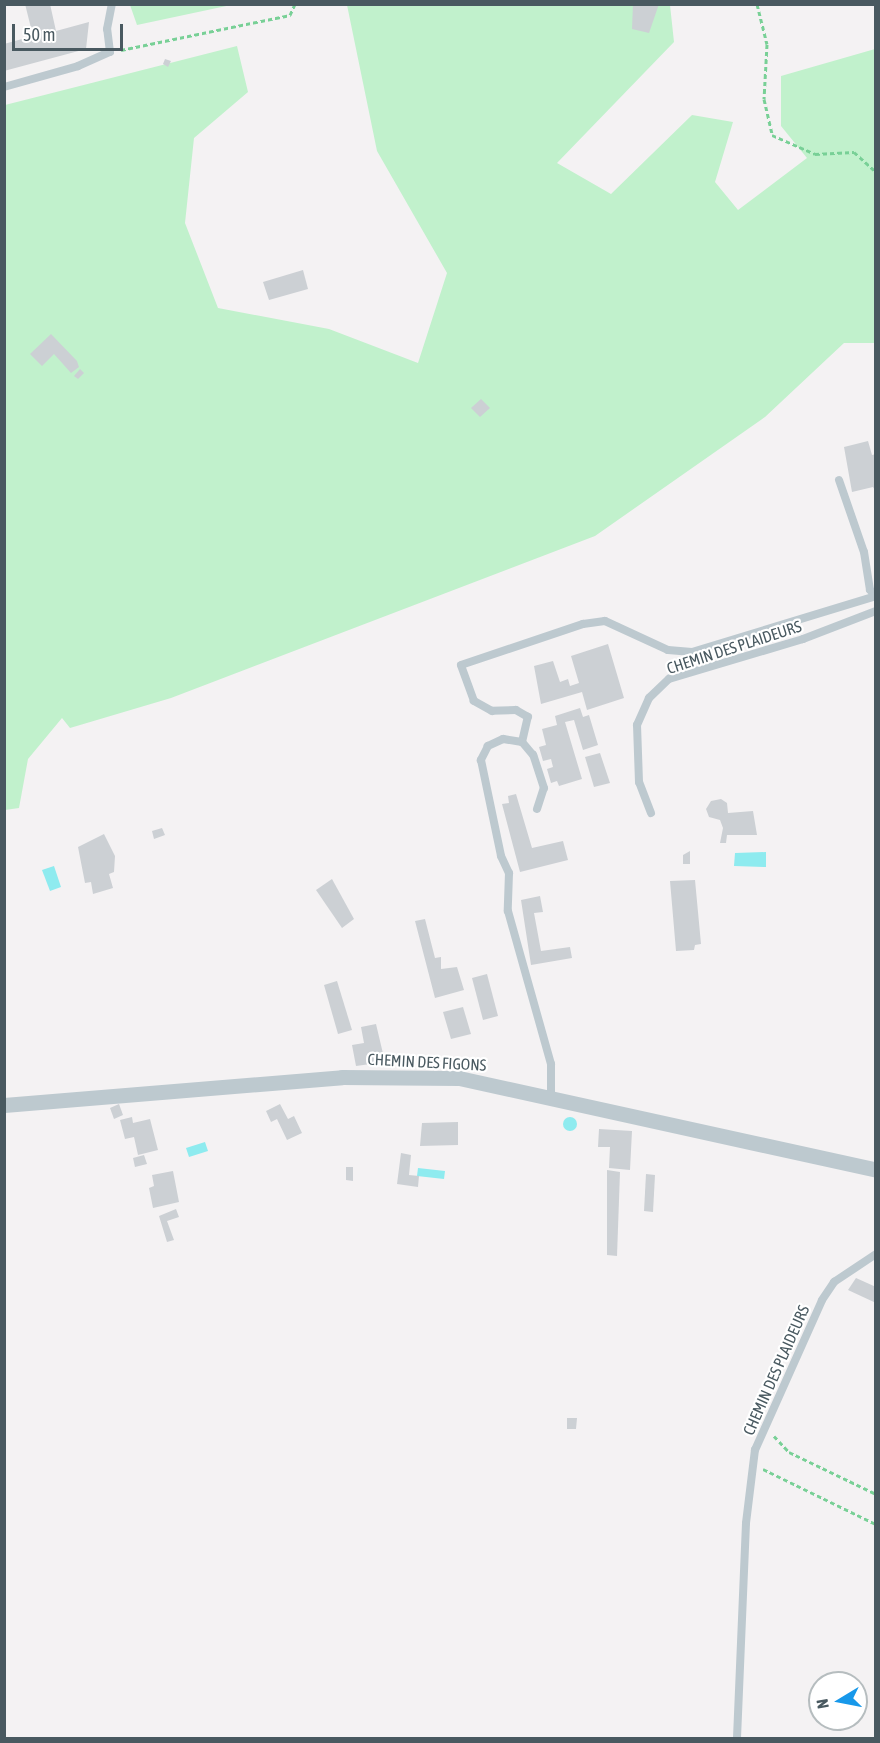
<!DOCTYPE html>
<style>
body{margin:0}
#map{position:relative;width:880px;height:1743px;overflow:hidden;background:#f4f2f3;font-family:"Asap Condensed",sans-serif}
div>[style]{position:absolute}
.green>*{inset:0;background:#c1f1cc}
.water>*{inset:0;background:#8eebef}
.round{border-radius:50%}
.building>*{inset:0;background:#ccd0d4}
.path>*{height:3px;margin-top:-1.5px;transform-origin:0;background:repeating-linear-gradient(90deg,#78d096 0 4.5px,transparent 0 7.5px)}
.lane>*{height:8px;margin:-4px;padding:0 4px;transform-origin:4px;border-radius:4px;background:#bdc9cf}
.street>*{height:15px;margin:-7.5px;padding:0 7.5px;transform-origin:7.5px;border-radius:7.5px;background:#bdc9cf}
span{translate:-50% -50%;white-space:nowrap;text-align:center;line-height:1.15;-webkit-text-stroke:4.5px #fff;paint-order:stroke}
.street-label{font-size:16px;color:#495960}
.frame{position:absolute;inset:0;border:6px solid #495960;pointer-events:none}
.north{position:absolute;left:808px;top:1671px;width:60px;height:60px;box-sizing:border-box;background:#fff;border:2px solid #b6bdbf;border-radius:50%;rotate:260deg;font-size:16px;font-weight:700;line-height:24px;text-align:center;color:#495960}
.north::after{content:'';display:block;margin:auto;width:21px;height:27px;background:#1798ea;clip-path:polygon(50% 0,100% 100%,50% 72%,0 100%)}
.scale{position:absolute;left:12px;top:24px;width:111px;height:27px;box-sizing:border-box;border:3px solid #495960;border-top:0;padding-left:8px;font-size:18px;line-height:21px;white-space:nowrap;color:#495960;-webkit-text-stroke:4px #fff;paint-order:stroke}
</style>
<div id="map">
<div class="green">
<i style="clip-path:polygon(130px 5px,130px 4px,231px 5px,137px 25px)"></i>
<i style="clip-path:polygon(347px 5px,670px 5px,674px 42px,557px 163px,611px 194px,692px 115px,733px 122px,715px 182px,738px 210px,807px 158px,781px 126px,781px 76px,875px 49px,875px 343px,844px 343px,765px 417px,595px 536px,171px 698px,70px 728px,62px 718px,28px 759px,19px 808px,5px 810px,5px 105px,237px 46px,248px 92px,194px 138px,185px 223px,218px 308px,329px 329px,418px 363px,447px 273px,377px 151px)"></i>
</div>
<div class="water">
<i style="clip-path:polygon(766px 852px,766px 867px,734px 866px,735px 853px)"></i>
<i style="clip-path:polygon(54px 866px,61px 887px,50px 891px,42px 870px)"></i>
<i class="round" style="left:563px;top:1117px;width:14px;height:14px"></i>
<i style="clip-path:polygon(205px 1142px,208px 1151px,189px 1157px,186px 1148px)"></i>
<i style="clip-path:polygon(418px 1168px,445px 1171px,444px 1179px,417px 1176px)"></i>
</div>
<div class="building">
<i style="clip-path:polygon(25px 4px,50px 4px,56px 31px,89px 22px,86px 49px,4px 71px,4px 44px,33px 36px)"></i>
<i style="clip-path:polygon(633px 4px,659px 4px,649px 33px,632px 29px)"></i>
<i style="clip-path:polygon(165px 59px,171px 61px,168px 67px,163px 64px)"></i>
<i style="clip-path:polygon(303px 270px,308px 289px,269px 300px,263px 282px)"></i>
<i style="clip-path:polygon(51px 334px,77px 361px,79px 367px,71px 373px,54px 354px,42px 366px,30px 354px)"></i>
<i style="clip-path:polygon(80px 369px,84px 373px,78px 379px,74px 376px)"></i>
<i style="clip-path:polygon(481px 399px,490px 408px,480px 417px,471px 408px)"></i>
<i style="clip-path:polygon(868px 441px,872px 455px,876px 454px,876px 492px,873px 487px,852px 492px,844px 447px)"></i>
<i style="clip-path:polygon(608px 644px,624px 698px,587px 710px,582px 692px,541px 704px,534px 666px,553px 661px,560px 682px,568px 679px,570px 686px,579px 683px,571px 656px)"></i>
<i style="clip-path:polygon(580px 708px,583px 717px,589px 715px,598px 745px,583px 750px,574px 720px,565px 722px,582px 779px,559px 786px,557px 781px,551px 783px,547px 769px,553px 767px,551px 759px,543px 761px,539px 747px,546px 745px,542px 729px,557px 725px,555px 716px)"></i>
<i style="clip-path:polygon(600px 753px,610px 783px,594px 787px,585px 757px)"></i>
<i style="clip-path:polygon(516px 794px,532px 848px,563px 841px,568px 860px,520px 872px,502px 804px,509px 803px,508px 796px)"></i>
<i style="clip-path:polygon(721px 799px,727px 803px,728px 813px,753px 811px,757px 835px,727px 835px,726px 843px,720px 843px,723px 828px,720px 820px,709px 817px,706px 809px,711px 801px)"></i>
<i style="clip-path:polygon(162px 828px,165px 835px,154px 839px,152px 831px)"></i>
<i style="clip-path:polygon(104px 834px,115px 856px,114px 872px,109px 874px,113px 888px,93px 894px,91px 882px,85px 883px,78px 847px)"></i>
<i style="clip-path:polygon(690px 851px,690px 864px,683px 864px,683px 855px)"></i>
<i style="clip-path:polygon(332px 879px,354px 919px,342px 928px,316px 890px)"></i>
<i style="clip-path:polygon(695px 880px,701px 944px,695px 945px,694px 950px,676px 951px,670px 881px)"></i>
<i style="clip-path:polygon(540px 896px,543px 912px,534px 913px,541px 951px,570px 947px,572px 958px,531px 965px,521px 900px)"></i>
<i style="clip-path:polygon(425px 919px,435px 958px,441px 957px,441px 969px,457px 967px,464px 990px,435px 998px,415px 921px)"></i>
<i style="clip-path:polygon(487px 974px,498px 1016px,483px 1020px,472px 978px)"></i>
<i style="clip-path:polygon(337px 981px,352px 1030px,338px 1034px,324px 985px)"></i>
<i style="clip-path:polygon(463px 1007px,471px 1034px,451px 1039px,443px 1012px)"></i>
<i style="clip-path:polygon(376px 1024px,385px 1062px,356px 1066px,352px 1045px,364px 1043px,361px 1027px)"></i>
<i style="clip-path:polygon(119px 1104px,123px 1115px,114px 1119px,110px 1108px)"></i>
<i style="clip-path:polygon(280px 1104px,288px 1119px,294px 1116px,302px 1133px,287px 1140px,277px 1119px,271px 1122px,266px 1111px)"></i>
<i style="clip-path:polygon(132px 1117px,133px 1123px,150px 1119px,158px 1150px,138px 1155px,134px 1137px,125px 1139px,120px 1120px)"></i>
<i style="clip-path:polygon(458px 1122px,458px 1145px,420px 1146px,422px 1123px)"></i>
<i style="clip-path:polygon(599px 1129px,632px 1131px,630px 1170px,609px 1168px,610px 1147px,598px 1147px)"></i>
<i style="clip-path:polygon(401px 1153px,411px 1155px,409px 1175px,419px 1176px,418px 1187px,397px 1184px)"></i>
<i style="clip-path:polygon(144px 1155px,147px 1164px,135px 1167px,133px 1158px)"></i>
<i style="clip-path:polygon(346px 1167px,353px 1167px,353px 1181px,346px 1180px)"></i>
<i style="clip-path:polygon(607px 1170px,620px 1172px,617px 1256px,607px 1255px)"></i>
<i style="clip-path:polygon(173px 1171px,179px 1202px,153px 1208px,149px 1188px,154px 1186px,152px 1175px)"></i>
<i style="clip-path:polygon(646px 1174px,655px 1175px,653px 1212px,644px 1211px)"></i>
<i style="clip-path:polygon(176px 1209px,179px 1217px,167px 1221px,174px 1240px,167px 1242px,159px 1216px)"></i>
<i style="clip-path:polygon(856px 1278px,876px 1287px,876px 1303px,848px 1290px)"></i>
<i style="clip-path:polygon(567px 1418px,577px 1418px,576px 1429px,567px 1429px)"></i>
</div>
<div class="path">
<i style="left:757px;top:4px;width:41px;rotate:76deg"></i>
<i style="left:767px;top:44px;width:55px;rotate:93.1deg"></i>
<i style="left:764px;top:99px;width:37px;rotate:77deg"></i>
<i style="left:772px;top:135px;width:47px;rotate:23.8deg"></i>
<i style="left:815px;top:154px;width:39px;rotate:-3deg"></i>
<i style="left:854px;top:152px;width:30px;rotate:42deg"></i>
<i style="left:121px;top:50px;width:173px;rotate:-11.7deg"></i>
<i style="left:290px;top:15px;width:12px;rotate:-66deg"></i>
<i style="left:774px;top:1436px;width:22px;rotate:47deg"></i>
<i style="left:789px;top:1452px;width:97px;rotate:25.8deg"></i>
<i style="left:763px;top:1469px;width:126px;rotate:26deg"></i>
</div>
<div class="lane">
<i style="left:4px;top:87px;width:77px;rotate:-15.8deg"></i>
<i style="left:78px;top:66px;width:35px;rotate:-24deg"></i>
<i style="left:110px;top:52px;width:23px;rotate:-97deg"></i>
<i style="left:107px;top:29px;width:25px;rotate:-79deg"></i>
<i style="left:839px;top:480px;width:76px;rotate:70.9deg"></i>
<i style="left:864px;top:552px;width:38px;rotate:81deg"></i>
<i style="left:870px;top:590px;width:7px;rotate:45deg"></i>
<i style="left:522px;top:742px;width:26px;rotate:-77deg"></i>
<i style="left:528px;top:717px;width:14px;rotate:-150deg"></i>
<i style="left:516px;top:710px;width:24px;rotate:178deg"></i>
<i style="left:492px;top:711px;width:21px;rotate:-151deg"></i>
<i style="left:474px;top:701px;width:38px;rotate:-110deg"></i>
<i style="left:461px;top:665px;width:129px;rotate:-18.6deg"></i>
<i style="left:583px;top:624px;width:22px;rotate:-8deg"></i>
<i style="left:605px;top:621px;width:69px;rotate:24.7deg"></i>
<i style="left:668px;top:650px;width:24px;rotate:5deg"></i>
<i style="left:692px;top:652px;width:192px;rotate:-16.9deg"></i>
<i style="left:537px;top:809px;width:22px;rotate:-72deg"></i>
<i style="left:544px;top:788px;width:35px;rotate:-108deg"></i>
<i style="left:533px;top:755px;width:17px;rotate:-130deg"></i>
<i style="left:522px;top:742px;width:19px;rotate:-171deg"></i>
<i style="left:503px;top:739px;width:17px;rotate:155deg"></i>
<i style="left:488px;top:746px;width:16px;rotate:117deg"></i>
<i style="left:481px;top:760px;width:98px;rotate:78.2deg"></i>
<i style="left:501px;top:856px;width:19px;rotate:65deg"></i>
<i style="left:509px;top:873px;width:38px;rotate:92deg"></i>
<i style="left:508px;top:911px;width:159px;rotate:74.3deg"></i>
<i style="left:551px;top:1064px;width:32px;rotate:90deg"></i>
<i style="left:651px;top:813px;width:33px;rotate:-111deg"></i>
<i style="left:639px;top:782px;width:57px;rotate:-92deg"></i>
<i style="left:637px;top:725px;width:30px;rotate:-66deg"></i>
<i style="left:649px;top:698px;width:28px;rotate:-44deg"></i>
<i style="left:669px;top:679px;width:140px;rotate:-16.6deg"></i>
<i style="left:803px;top:639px;width:78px;rotate:-21deg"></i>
<i style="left:737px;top:1738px;width:215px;rotate:-87.6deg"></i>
<i style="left:746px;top:1523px;width:74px;rotate:-83deg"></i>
<i style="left:755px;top:1450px;width:164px;rotate:-65.9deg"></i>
<i style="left:822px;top:1300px;width:22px;rotate:-56deg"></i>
<i style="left:834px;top:1282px;width:50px;rotate:-33.7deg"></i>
</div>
<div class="street">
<i style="left:4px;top:1105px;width:339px;rotate:-4.7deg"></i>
<i style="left:342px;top:1077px;width:117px;rotate:0.5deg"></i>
<i style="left:459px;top:1078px;width:427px;rotate:12.4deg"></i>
</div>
<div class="street-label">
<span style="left:734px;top:647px;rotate:-18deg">CHEMIN DES PLAIDEURS</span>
<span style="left:427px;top:1062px;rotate:3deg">CHEMIN DES FIGONS</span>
<span style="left:776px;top:1370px;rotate:-66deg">CHEMIN DES PLAIDEURS</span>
</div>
<div class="frame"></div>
<div class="north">N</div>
<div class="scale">50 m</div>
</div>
